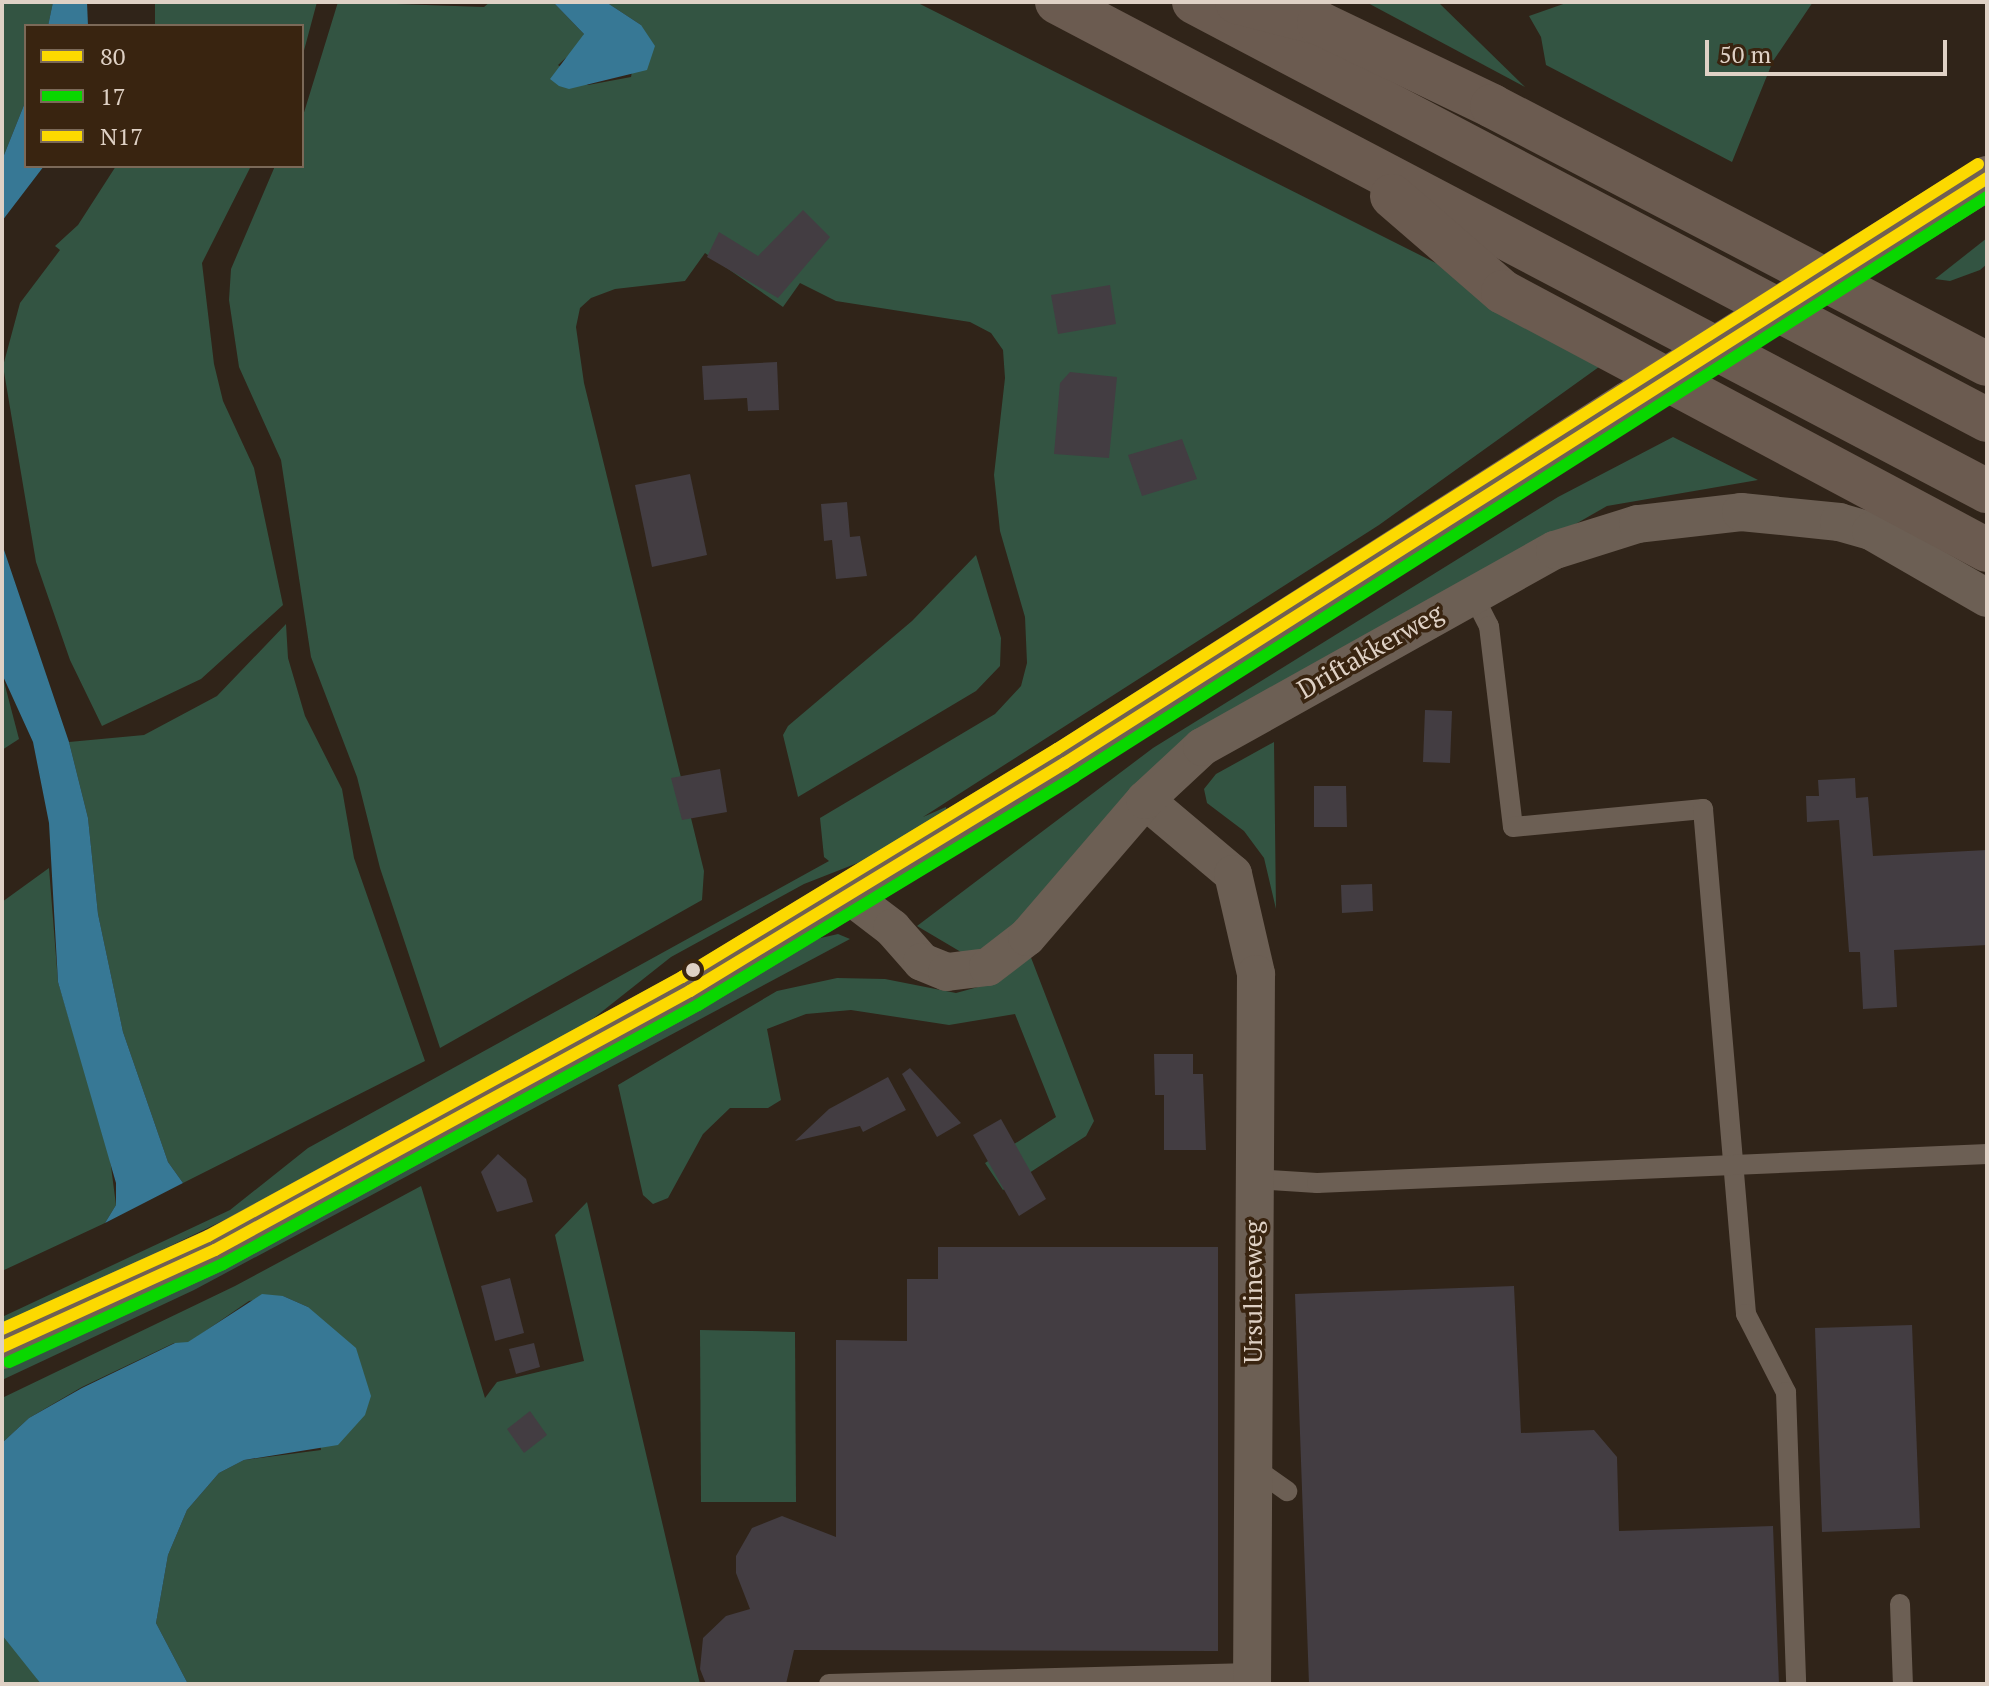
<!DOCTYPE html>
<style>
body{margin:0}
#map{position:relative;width:1989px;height:1686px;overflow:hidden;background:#302419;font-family:"PT Serif",serif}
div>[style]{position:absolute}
.green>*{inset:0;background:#335442}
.water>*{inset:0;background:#377895}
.building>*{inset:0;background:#433d42}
.service>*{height:20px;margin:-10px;padding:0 10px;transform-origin:10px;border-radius:10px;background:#6c5f54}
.minor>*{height:38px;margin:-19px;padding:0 19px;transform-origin:19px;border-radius:19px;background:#6c5f54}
.secondary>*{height:44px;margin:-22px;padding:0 22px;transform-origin:22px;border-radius:22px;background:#706054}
.motorway>*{height:44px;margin:-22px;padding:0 22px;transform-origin:22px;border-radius:22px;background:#6b5b50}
.secondary-bridge>*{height:44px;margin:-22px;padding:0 22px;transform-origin:22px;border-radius:22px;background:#706054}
.bus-1>*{height:12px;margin:-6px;padding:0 6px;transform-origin:6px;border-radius:6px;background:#fcd900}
.bus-2>*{height:12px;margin:-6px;padding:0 6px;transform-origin:6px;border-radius:6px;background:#09d700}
.bus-3>*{height:12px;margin:-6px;padding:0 6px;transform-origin:6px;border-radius:6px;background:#fcd900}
.dots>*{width:22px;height:22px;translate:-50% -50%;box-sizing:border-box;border:4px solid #392410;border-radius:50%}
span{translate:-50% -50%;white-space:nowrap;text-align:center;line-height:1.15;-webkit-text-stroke:7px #392410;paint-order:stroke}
.street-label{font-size:26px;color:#dfd1c5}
.frame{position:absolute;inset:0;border:4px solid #dfd1c5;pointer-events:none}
.legend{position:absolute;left:24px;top:24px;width:280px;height:144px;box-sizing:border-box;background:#392410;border:2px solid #7b6958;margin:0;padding:10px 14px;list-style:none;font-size:24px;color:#dfd1c5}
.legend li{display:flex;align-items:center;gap:16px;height:40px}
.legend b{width:40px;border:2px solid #7b6958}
.scale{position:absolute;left:1705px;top:40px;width:242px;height:36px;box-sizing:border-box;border:4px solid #dfd1c5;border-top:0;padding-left:10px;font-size:24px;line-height:28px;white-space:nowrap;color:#dfd1c5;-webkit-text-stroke:6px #392410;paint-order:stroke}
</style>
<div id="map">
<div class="green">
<i style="clip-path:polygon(2px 2px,53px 2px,48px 26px,26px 26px,26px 100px,2px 160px)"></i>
<i style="clip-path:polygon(155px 2px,317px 2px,302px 58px,302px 26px,155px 26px)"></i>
<i style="clip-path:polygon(338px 2px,484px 7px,490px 2px,553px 2px,584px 34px,580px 45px,558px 65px,588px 85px,631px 77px,641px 25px,606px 2px,916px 2px,1617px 354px,1379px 525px,923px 817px,946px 807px,948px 816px,878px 855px,804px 884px,671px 957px,585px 1025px,411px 1130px,2px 1327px,2px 1317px,230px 1210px,308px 1148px,829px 861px,824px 857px,820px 818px,995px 714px,1021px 686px,1027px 663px,1025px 617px,1000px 531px,994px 475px,1005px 378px,1003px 350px,991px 333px,970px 322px,836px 301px,800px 283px,783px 307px,705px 253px,685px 281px,615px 289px,591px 298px,580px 308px,576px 327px,584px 383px,704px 871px,702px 900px,440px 1048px,380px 868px,357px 777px,311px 657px,281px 460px,239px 367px,229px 300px,231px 269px,275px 166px,302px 166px,302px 119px)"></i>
<i style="clip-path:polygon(1366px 2px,1438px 2px,1525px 87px)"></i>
<i style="clip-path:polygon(1569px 2px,1655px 4px,1813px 2px,1773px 61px,1732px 162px,1546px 65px,1541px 37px,1529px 16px)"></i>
<i style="clip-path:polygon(116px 166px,251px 166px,202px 263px,214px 364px,223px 401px,254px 468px,283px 605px,201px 679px,102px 726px,70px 660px,36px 562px,3px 366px,20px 303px,60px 250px,55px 246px,78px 225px)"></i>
<i style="clip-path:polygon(1987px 238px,1987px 264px,1980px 270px,1950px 281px,1935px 279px)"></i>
<i style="clip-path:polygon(1673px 437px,1758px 480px,1607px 506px,1278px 694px,1011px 936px,966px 955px,917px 926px,1153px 748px,1558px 497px)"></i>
<i style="clip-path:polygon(976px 555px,1001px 638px,1000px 666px,976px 691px,798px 797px,783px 735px,788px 726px,912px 621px)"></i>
<i style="clip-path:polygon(286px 624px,288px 658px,305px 716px,342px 789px,354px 858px,425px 1061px,183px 1183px,168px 1162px,123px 1032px,98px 914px,88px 818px,69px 742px,144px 735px,217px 696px)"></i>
<i style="clip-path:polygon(2px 674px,19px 739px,2px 750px)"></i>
<i style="clip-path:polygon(1274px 742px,1276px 909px,1264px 858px,1244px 831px,1207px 803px,1204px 789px,1216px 774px)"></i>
<i style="clip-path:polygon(49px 868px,58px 982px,109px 1151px,116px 1205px,105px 1223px,2px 1271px,2px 902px)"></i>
<i style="clip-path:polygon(838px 934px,850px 939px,194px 1290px,2px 1380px,2px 1362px,812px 940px)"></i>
<i style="clip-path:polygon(1030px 955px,1094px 1121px,1086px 1136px,1003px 1190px,985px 1163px,1056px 1117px,1015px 1014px,949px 1025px,851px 1010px,806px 1014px,767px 1029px,781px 1100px,768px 1108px,730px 1108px,703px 1134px,668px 1198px,653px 1204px,643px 1195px,618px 1085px,777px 991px,837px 978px,885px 979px,956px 993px,1000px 981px)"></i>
<i style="clip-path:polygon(421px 1186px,485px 1398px,497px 1382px,584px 1361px,555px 1235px,587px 1202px,700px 1684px,188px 1684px,156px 1623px,168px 1555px,187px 1510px,219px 1473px,244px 1460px,321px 1450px,308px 1307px,283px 1296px,249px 1301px,188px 1343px,174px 1343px,82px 1387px,29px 1418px,2px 1443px,2px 1398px,235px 1286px)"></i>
<i style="clip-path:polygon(700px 1330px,795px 1332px,796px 1502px,701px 1502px)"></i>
<i style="clip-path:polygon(2px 1635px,19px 1653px,41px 1684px,2px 1684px)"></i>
</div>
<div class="water">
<i style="clip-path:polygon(53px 2px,87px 2px,88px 26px,48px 26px)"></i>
<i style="clip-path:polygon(553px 2px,606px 2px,641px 25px,655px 46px,647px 70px,569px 89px,559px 86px,550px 79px,584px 34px)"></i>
<i style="clip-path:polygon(26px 100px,26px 166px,44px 166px,2px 221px,2px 160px)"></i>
<i style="clip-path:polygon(2px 544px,69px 742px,88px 818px,98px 914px,123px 1032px,168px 1162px,183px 1183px,105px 1223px,116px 1205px,116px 1183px,58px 982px,49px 823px,33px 742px,2px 674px)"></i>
<i style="clip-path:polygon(262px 1294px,283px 1296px,308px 1307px,356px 1348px,371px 1396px,365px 1415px,338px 1445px,244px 1460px,219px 1473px,187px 1510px,168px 1555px,156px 1623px,188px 1684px,41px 1684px,2px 1635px,2px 1443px,29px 1418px,82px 1388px,175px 1343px,188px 1342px)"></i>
</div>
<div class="building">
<i style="clip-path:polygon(803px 210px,830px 237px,778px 298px,707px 257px,719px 232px,758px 256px)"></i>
<i style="clip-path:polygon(1110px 285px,1116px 324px,1058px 334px,1051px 295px)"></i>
<i style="clip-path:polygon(777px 362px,779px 410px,748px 411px,747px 398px,704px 400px,702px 366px)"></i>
<i style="clip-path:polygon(1070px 372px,1117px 377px,1109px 458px,1054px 454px,1060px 383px)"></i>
<i style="clip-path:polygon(1182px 439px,1197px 479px,1142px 496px,1128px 455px)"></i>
<i style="clip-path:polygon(690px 474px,707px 555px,652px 567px,635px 485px)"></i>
<i style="clip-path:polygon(847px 502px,850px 537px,860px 536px,867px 576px,836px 579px,832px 540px,824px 541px,821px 504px)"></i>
<i style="clip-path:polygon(1425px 710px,1452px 711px,1450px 763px,1423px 762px)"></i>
<i style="clip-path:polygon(720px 769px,727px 812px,682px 820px,671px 778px)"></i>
<i style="clip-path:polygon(1855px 778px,1856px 798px,1868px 797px,1873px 856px,1987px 850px,1987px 945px,1894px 950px,1897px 1007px,1863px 1009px,1860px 952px,1849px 952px,1839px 820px,1807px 822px,1806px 796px,1819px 796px,1818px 780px)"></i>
<i style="clip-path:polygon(1314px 786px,1346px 786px,1347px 827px,1314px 827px)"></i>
<i style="clip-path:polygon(1372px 884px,1373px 911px,1342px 913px,1341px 885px)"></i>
<i style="clip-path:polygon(1154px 1054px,1193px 1054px,1193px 1074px,1203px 1074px,1206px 1150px,1164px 1150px,1164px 1095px,1155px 1095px)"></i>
<i style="clip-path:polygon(910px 1068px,961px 1123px,937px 1137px,902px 1074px)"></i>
<i style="clip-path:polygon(888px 1077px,906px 1110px,863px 1132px,860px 1126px,795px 1141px,829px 1109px)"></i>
<i style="clip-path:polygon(1001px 1119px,1046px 1199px,1019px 1216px,973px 1135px)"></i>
<i style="clip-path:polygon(498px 1154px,526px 1179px,533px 1202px,497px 1212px,481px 1172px)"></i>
<i style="clip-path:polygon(938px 1247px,1218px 1247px,1218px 1651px,794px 1650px,786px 1684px,706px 1684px,700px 1669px,703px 1638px,726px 1616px,750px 1609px,736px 1573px,736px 1556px,752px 1528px,782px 1516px,836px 1537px,836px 1340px,907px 1341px,907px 1279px,938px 1279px)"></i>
<i style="clip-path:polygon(510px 1278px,524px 1333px,495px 1341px,481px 1286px)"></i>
<i style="clip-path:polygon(1514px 1286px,1521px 1433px,1594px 1430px,1617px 1457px,1619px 1531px,1773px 1526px,1779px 1684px,1309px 1684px,1295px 1294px)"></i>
<i style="clip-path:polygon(1912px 1325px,1920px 1528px,1822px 1532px,1815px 1328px)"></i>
<i style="clip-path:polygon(534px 1343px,540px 1367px,516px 1374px,509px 1349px)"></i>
<i style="clip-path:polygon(530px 1411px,547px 1435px,524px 1453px,507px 1429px)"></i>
</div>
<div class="service">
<i style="left:1472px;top:593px;width:37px;rotate:63deg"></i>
<i style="left:1489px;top:626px;width:202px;rotate:83.2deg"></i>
<i style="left:1513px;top:827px;width:191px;rotate:-5.4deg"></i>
<i style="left:1703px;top:809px;width:507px;rotate:85.13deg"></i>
<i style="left:1746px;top:1314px;width:88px;rotate:62.9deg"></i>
<i style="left:1786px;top:1392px;width:292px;rotate:88deg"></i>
<i style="left:1253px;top:1179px;width:64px;rotate:3.6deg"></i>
<i style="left:1317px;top:1183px;width:671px;rotate:-2.48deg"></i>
<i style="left:1253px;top:1467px;width:42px;rotate:35.2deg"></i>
<i style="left:1900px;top:1604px;width:80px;rotate:87.9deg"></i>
<i style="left:829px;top:1684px;width:423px;rotate:-1.5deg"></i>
</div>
<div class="minor">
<i style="left:1145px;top:800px;width:115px;rotate:40.1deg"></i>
<i style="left:1233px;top:874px;width:103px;rotate:77deg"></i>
<i style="left:1256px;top:974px;width:710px;rotate:90.32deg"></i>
<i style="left:850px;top:896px;width:53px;rotate:37.3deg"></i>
<i style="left:892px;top:928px;width:45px;rotate:48.6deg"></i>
<i style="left:922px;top:962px;width:27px;rotate:22deg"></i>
<i style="left:947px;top:972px;width:41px;rotate:-7deg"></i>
<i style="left:988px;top:967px;width:49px;rotate:-37.6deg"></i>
<i style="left:1027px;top:937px;width:181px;rotate:-49.3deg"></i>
<i style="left:1145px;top:800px;width:78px;rotate:-42.9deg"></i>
<i style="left:1202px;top:747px;width:404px;rotate:-29.2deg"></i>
<i style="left:1555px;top:550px;width:87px;rotate:-17.4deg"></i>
<i style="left:1638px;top:524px;width:104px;rotate:-6.6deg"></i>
<i style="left:1741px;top:512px;width:99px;rotate:5.8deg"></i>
<i style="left:1839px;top:522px;width:33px;rotate:16deg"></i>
<i style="left:1871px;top:531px;width:134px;rotate:30deg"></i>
</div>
<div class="secondary">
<i style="left:1866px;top:254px;width:143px;rotate:-32.1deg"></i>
<i style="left:2px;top:1347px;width:234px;rotate:-24.5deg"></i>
<i style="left:215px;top:1250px;width:541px;rotate:-28.6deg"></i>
<i style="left:690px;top:991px;width:439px;rotate:-31.3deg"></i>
<i style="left:1065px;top:763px;width:669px;rotate:-32.55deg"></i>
</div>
<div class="motorway">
<i style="left:1057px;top:2px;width:1051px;rotate:27.74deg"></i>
<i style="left:1194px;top:2px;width:896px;rotate:27.79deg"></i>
<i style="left:1237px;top:2px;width:85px;rotate:14.4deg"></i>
<i style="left:1319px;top:23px;width:192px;rotate:25.6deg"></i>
<i style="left:1492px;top:106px;width:558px;rotate:27.53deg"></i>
<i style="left:1392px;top:196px;width:147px;rotate:40.9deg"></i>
<i style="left:1503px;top:292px;width:548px;rotate:28.06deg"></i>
</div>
<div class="secondary-bridge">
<i style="left:1629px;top:403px;width:280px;rotate:-32.2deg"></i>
</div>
<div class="bus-1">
<i style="left:2px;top:1347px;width:234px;rotate:-24.5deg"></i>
<i style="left:215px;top:1250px;width:541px;rotate:-28.6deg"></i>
<i style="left:690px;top:991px;width:439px;rotate:-31.3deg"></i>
<i style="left:1065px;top:763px;width:1092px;rotate:-32.39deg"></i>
</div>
<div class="bus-2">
<i style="left:9px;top:1362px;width:235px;rotate:-24.6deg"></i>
<i style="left:223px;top:1264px;width:541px;rotate:-28.6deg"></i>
<i style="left:698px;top:1005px;width:440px;rotate:-31.2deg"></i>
<i style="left:1074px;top:777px;width:1082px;rotate:-32.43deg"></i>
</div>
<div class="bus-3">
<i style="left:2px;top:1329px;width:226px;rotate:-24.3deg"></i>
<i style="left:208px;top:1236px;width:540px;rotate:-28.65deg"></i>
<i style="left:682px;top:977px;width:439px;rotate:-31.3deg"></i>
<i style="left:1057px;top:749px;width:1091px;rotate:-32.42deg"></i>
</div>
<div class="dots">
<i style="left:693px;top:970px;background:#dfd1c5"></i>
</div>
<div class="street-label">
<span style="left:1370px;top:651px;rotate:-30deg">Driftakkerweg</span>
<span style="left:1253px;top:1292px;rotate:-90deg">Ursulineweg</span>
</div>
<div class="frame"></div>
<ul class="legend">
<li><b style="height:10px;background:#fcd900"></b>80</li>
<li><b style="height:10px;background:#09d700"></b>17</li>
<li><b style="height:10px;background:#fcd900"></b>N17</li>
</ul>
<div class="scale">50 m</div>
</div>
